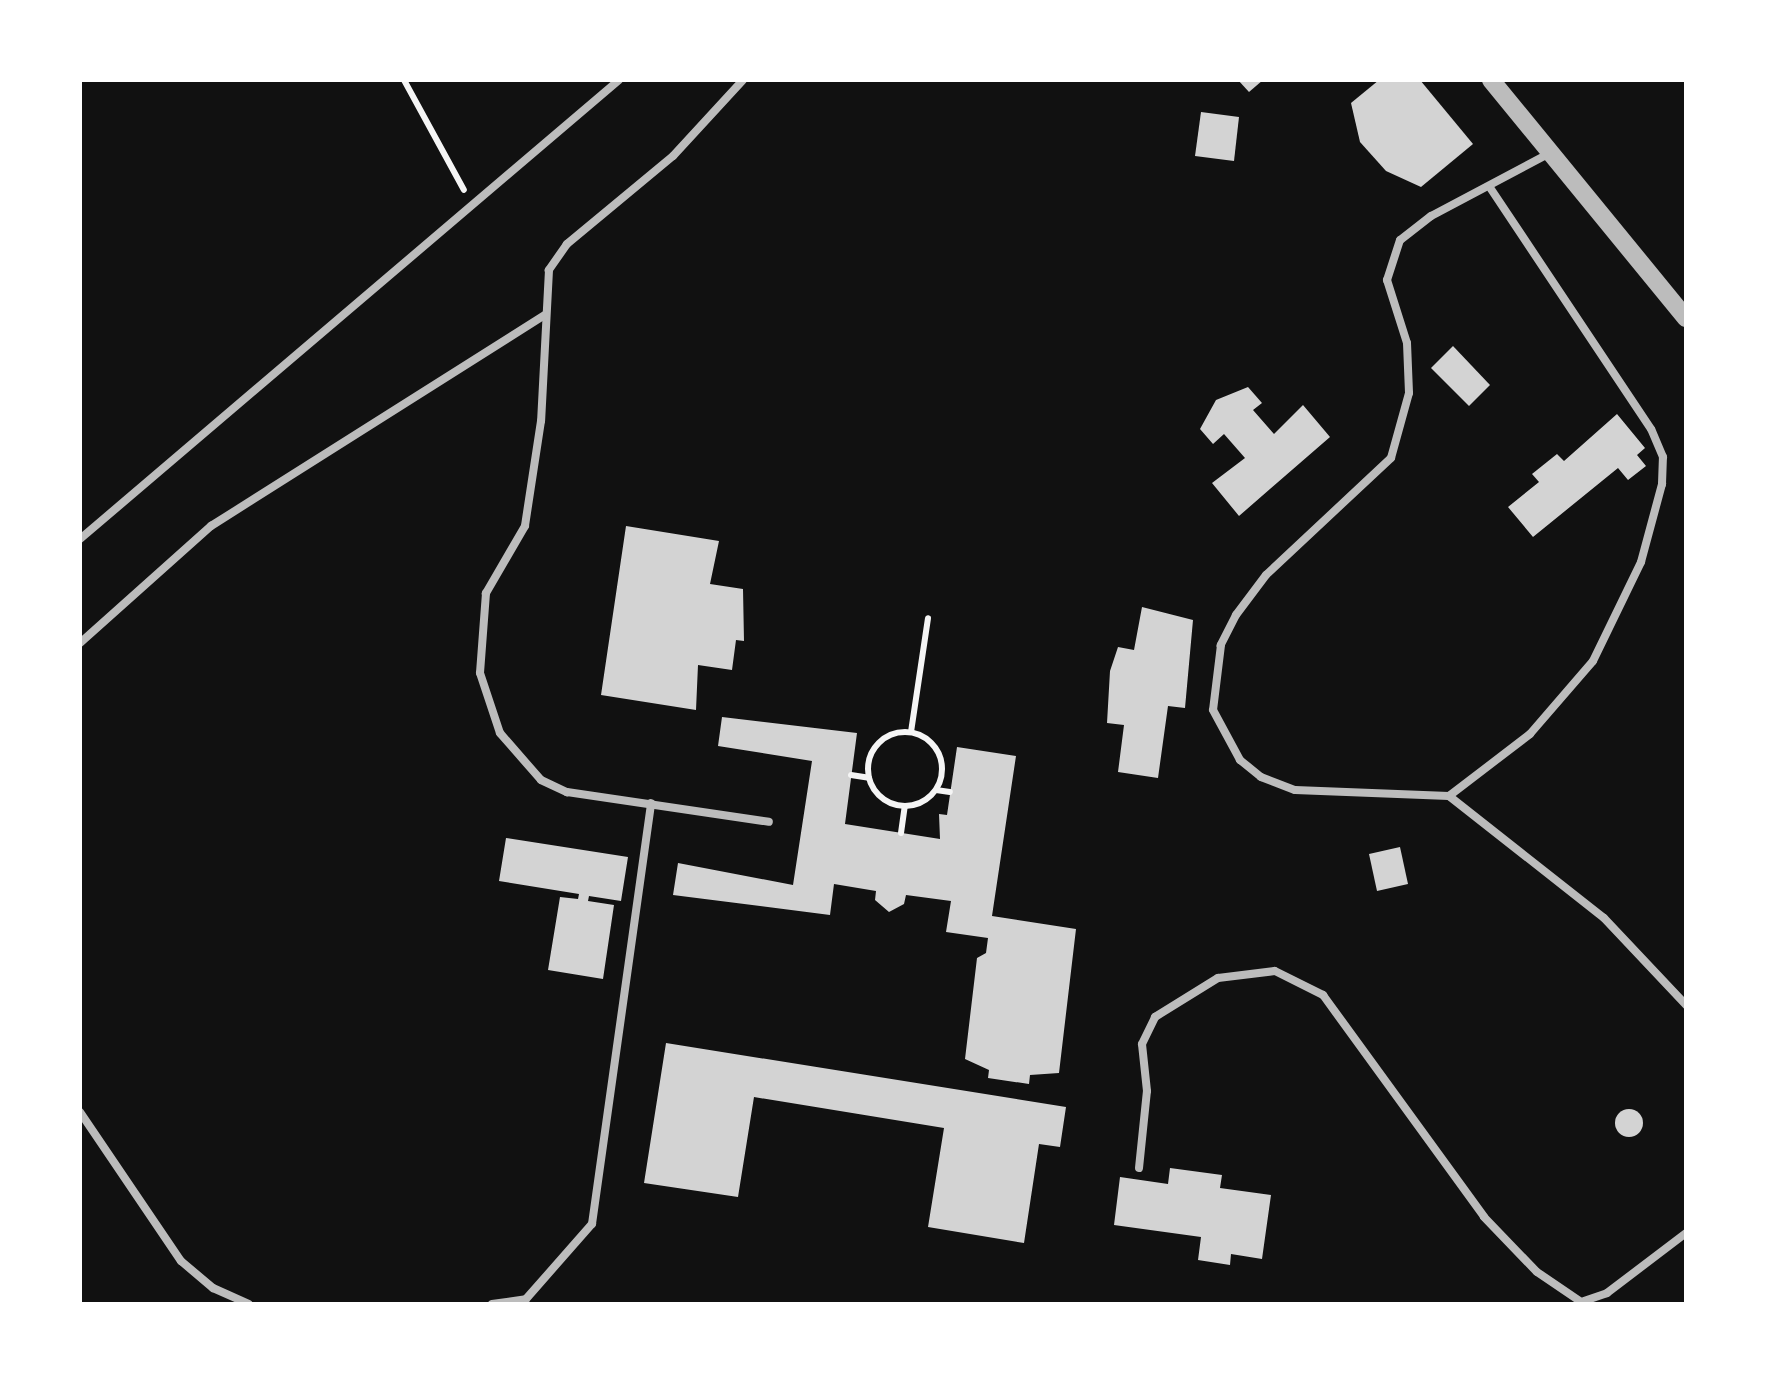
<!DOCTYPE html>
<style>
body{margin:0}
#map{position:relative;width:1766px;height:1384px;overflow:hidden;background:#111;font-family:"Roboto Condensed",sans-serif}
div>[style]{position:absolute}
.building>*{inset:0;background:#d3d3d3}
.round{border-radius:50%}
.path>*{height:6px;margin:-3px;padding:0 3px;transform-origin:3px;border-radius:3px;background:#f5f5f5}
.path>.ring{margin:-3px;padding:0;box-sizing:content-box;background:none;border:6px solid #f5f5f5;border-radius:50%}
.service>*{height:8px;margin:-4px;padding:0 4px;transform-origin:4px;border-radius:4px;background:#bcbcbc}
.tertiary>*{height:18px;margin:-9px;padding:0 9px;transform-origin:9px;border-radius:9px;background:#bcbcbc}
span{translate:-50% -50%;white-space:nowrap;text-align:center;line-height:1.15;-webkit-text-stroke:9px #fff;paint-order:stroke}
.frame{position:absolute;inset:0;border:82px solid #fff;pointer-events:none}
</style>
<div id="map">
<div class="building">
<i style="clip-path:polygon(1238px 80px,1263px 80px,1249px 92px)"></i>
<i style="clip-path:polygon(1379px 80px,1420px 80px,1473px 144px,1421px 187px,1386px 171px,1360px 142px,1351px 103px)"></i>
<i style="clip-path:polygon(1201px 112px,1239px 117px,1234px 161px,1195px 156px)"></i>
<i style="clip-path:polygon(1453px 346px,1490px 385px,1469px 406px,1431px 368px)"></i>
<i style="clip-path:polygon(1248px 387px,1262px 403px,1253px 410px,1274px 434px,1303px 405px,1330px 437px,1239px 516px,1212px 483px,1245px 458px,1224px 434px,1213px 444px,1200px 429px,1216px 400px)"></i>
<i style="clip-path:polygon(1617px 414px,1645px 448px,1637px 455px,1646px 466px,1628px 480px,1618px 468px,1533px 537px,1508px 507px,1539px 482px,1532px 474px,1557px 454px,1564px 461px)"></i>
<i style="clip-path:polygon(626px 526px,719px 541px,710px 584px,743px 589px,744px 641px,736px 640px,732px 670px,698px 665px,696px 710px,601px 695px)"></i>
<i style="clip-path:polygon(1142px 607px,1193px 620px,1185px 708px,1168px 706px,1158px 778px,1118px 772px,1124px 725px,1107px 723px,1110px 671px,1118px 647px,1134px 650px)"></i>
<i style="clip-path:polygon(722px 717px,857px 733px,845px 824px,940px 839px,939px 814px,947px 815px,957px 747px,1016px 756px,992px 916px,1076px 929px,1059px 1073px,1030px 1075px,1029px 1084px,988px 1078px,989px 1070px,965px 1059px,977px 958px,986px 953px,988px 938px,946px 932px,951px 901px,906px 895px,904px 904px,889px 912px,875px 900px,876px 891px,834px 884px,830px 915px,673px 895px,678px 863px,793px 885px,812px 761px,718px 746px)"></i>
<i style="clip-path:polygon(506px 838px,628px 857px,621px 901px,589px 896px,588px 901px,614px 905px,603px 979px,548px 970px,560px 897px,578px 899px,579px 894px,499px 881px)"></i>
<i style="clip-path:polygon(1400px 847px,1408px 884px,1377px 891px,1369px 854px)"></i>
<i style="clip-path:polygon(666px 1043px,1066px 1107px,1060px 1147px,1039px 1144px,1024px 1243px,928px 1227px,944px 1128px,754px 1097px,738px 1197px,644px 1183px)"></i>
<i class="round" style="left:1615px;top:1109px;width:28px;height:28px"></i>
<i style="clip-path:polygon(1170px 1168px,1222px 1175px,1220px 1188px,1271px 1195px,1262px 1259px,1231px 1254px,1230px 1265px,1198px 1260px,1201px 1237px,1114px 1225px,1120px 1177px,1168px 1184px)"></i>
</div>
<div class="path">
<i style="left:404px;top:80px;width:125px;rotate:61.4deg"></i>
<i style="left:911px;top:732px;width:115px;rotate:-81.5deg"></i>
<i class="ring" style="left:868px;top:732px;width:68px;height:68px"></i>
<i style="left:851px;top:775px;width:18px;rotate:9deg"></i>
<i style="left:936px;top:790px;width:14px;rotate:8deg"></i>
<i style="left:901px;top:833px;width:27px;rotate:-82deg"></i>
</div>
<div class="service">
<i style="left:743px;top:80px;width:103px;rotate:132.6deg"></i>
<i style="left:673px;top:156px;width:138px;rotate:140.3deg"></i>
<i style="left:567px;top:244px;width:32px;rotate:125deg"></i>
<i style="left:549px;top:270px;width:151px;rotate:93deg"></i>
<i style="left:541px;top:421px;width:106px;rotate:98.7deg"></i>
<i style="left:525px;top:526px;width:78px;rotate:120.2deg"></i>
<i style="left:486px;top:593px;width:80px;rotate:94.3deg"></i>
<i style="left:480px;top:673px;width:63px;rotate:71.6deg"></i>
<i style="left:500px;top:733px;width:62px;rotate:48.9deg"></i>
<i style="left:541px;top:780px;width:29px;rotate:25deg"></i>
<i style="left:567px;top:792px;width:204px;rotate:8.4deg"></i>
<i style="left:1550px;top:153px;width:135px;rotate:152.1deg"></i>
<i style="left:1431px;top:216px;width:39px;rotate:142deg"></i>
<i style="left:1400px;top:240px;width:42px;rotate:108deg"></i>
<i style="left:1387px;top:280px;width:66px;rotate:72.4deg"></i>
<i style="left:1407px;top:343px;width:50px;rotate:87.7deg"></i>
<i style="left:1409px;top:393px;width:67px;rotate:105.5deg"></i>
<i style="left:1391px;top:458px;width:171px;rotate:136.9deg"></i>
<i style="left:1266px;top:575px;width:50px;rotate:126.9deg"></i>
<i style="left:1236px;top:615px;width:34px;rotate:117deg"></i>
<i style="left:1221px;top:645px;width:65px;rotate:97deg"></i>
<i style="left:1213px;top:710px;width:57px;rotate:61.6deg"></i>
<i style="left:1240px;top:760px;width:27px;rotate:39deg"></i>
<i style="left:1261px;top:777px;width:36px;rotate:21deg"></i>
<i style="left:1295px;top:790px;width:154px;rotate:2.2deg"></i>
<i style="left:1449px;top:796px;width:197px;rotate:38.2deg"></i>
<i style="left:1604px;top:918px;width:120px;rotate:46.7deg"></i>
<i style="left:80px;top:539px;width:708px;rotate:-40.42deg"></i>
<i style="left:80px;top:643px;width:176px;rotate:-41.8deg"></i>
<i style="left:211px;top:526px;width:395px;rotate:-32.3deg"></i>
<i style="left:1449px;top:796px;width:102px;rotate:-37.4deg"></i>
<i style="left:1530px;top:734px;width:96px;rotate:-49.2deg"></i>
<i style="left:1593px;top:661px;width:110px;rotate:-64.1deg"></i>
<i style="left:1641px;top:562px;width:81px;rotate:-74.9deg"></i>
<i style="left:1662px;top:484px;width:27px;rotate:-88deg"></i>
<i style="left:1663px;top:457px;width:30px;rotate:-113deg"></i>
<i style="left:1651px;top:429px;width:288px;rotate:-123.7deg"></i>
<i style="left:80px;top:1112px;width:180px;rotate:55.9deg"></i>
<i style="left:181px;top:1261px;width:42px;rotate:40.2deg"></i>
<i style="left:213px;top:1288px;width:39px;rotate:24deg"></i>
<i style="left:1139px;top:1168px;width:77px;rotate:-84.1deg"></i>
<i style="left:1147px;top:1091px;width:47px;rotate:-96.1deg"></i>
<i style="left:1142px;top:1044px;width:30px;rotate:-64deg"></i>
<i style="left:1155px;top:1017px;width:74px;rotate:-31.8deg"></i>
<i style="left:1218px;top:978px;width:57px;rotate:-7deg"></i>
<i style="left:1275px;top:971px;width:54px;rotate:26.6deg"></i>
<i style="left:1323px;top:995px;width:274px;rotate:54deg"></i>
<i style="left:1484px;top:1217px;width:76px;rotate:46.1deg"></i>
<i style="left:1537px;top:1272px;width:57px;rotate:34.2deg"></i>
<i style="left:1584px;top:1301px;width:24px;rotate:-19deg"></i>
<i style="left:1607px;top:1293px;width:99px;rotate:-37.2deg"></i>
<i style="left:492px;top:1304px;width:34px;rotate:-8deg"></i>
<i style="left:526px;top:1299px;width:100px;rotate:-48.7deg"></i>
<i style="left:592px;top:1224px;width:425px;rotate:-82deg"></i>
</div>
<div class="tertiary">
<i style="left:1491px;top:80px;width:308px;rotate:50.7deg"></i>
</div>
<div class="frame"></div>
</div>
